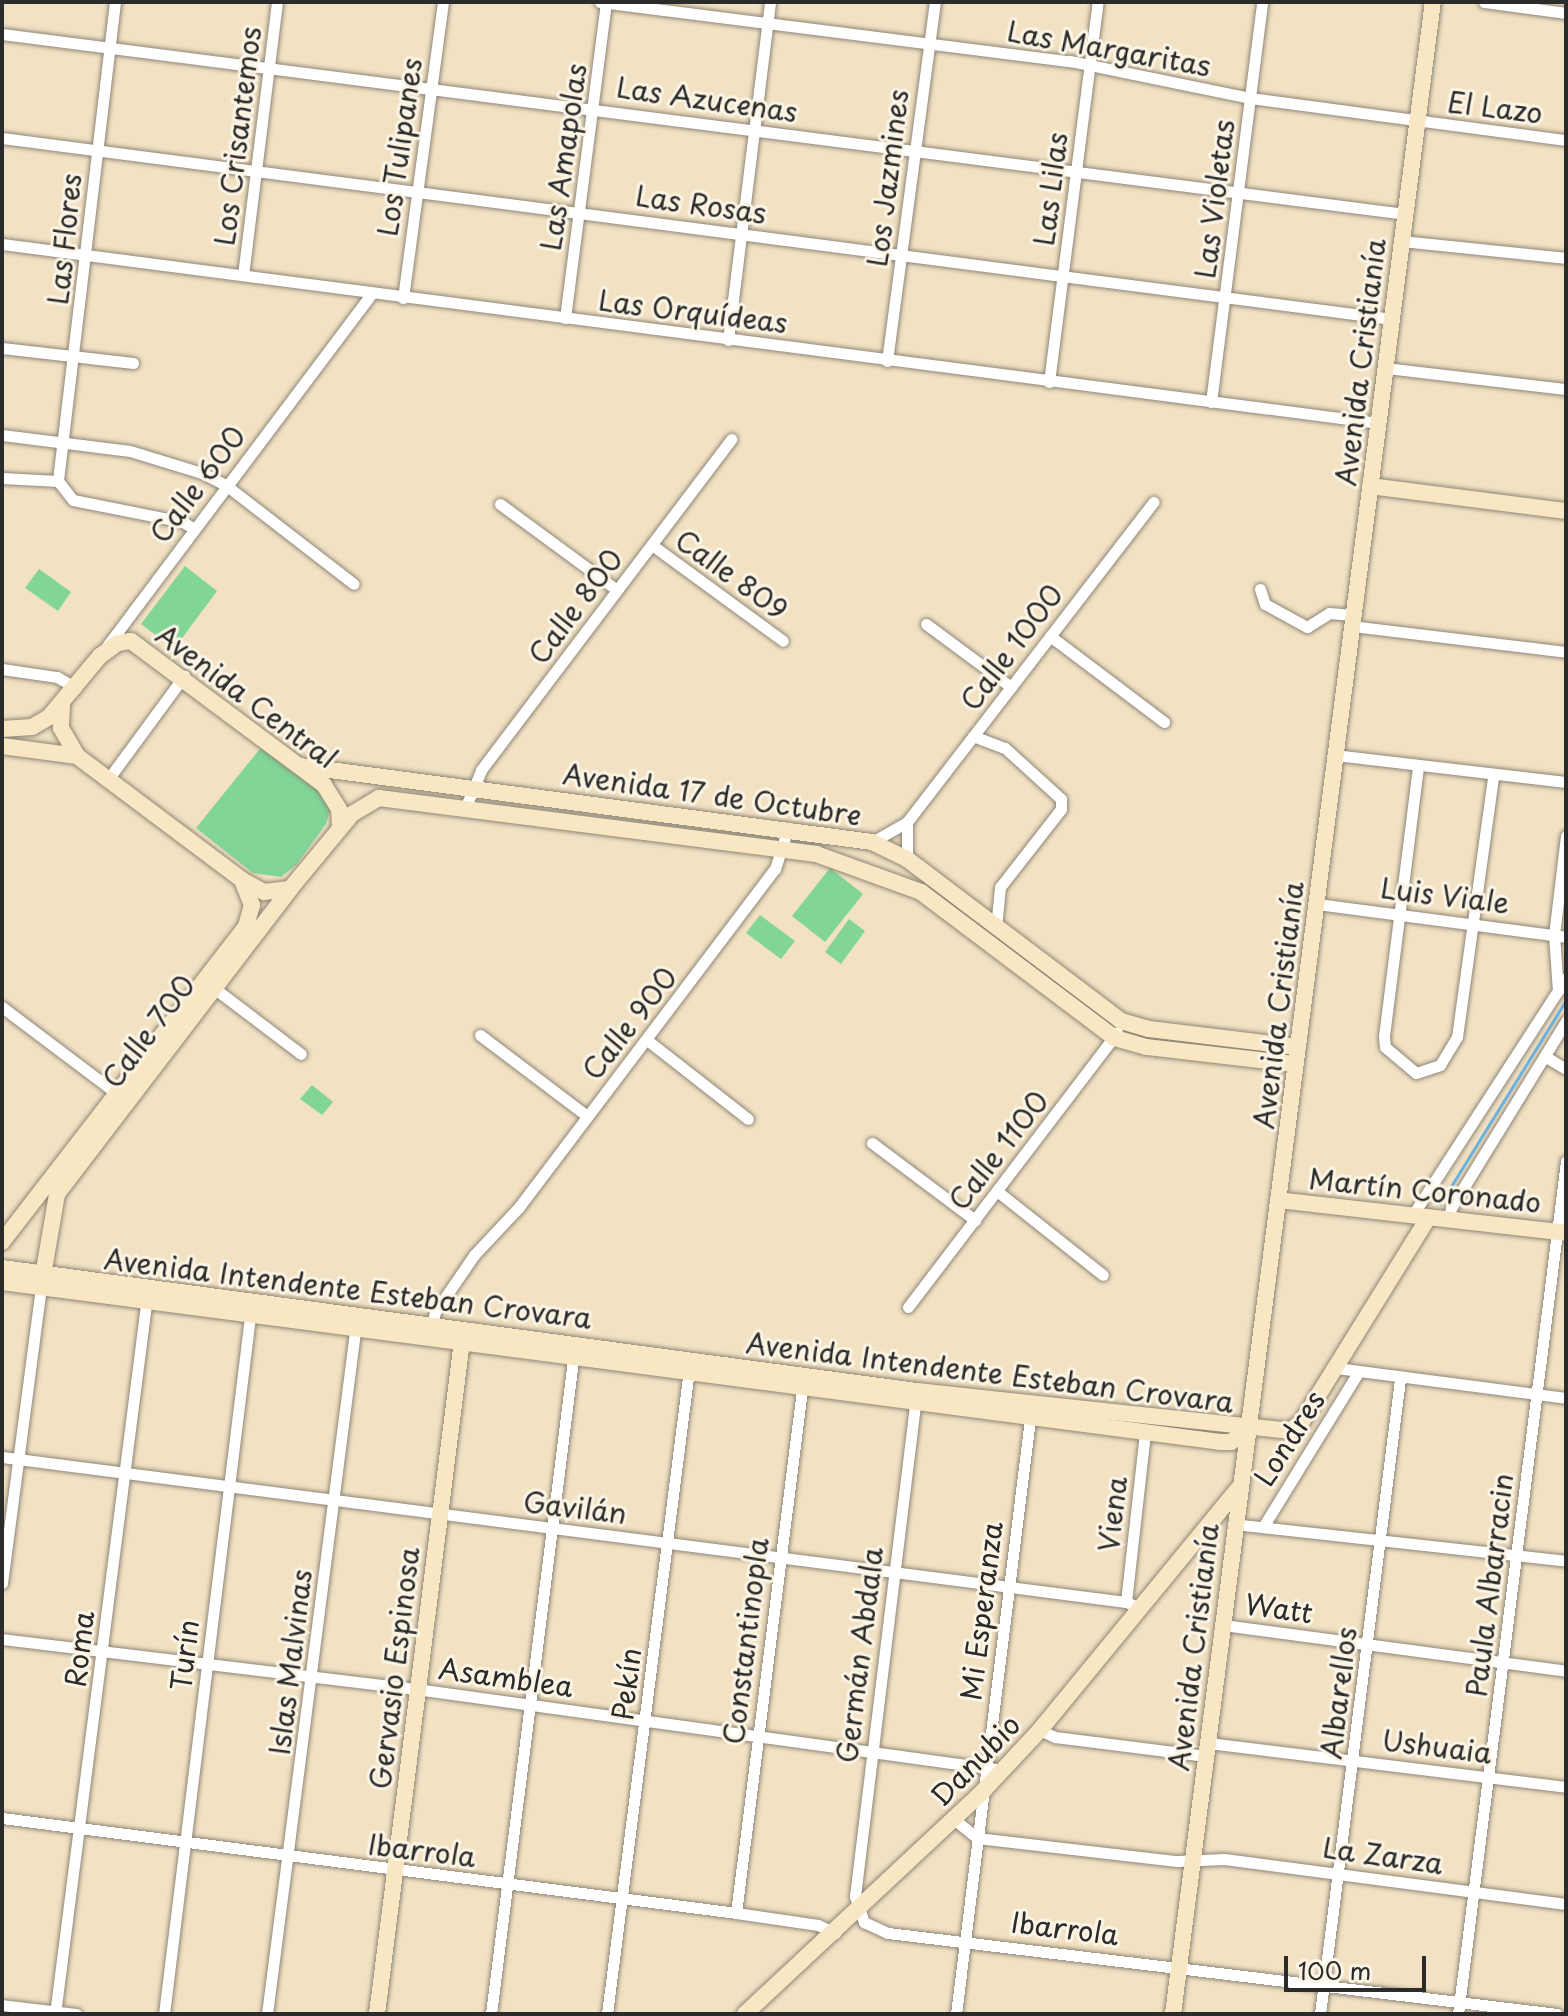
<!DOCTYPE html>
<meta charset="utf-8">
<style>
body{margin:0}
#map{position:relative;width:1568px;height:2016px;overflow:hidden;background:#f2e1c3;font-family:"Playpen Sans",sans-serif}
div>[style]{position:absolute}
.green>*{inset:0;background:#81d597}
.stream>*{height:3px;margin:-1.5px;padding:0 1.5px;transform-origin:1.5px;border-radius:1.5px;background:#69b4e2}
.roads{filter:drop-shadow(0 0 2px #8e8677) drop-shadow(0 0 2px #8e8677)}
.street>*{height:11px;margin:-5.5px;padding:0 5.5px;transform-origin:5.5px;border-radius:5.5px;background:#fff}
.secondary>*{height:16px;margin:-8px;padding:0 8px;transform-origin:8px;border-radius:8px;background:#f9e7c3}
span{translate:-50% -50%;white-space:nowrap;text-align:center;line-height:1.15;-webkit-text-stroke:6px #fcf5e5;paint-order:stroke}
.street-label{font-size:28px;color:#2b2b2b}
.frame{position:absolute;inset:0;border:4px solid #2b2b2b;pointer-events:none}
.scale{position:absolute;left:1284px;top:1956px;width:142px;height:36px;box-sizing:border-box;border:4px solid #2b2b2b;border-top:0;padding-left:10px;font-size:24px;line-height:28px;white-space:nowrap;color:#2b2b2b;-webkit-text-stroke:6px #fcf5e5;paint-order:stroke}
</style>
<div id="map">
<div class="green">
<i style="clip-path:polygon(185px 566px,217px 591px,174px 649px,141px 624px)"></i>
<i style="clip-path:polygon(39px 569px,71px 592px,58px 611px,25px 588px)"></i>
<i style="clip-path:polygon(263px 745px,327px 796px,331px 807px,326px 824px,296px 865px,281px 877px,253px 873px,196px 828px)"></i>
<i style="clip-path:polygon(830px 868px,863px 894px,825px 942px,792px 916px)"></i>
<i style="clip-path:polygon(760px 915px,795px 941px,781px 959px,746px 933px)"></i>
<i style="clip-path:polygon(849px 919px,865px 931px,841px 964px,825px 952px)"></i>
<i style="clip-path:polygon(312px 1085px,333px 1102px,322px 1115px,300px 1099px)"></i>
</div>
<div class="stream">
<i style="left:1440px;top:1204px;width:240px;rotate:-58.3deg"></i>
</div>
<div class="roads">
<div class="street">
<i style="left:115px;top:2px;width:482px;rotate:96.8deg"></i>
<i style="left:58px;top:481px;width:24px;rotate:52deg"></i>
<i style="left:73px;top:500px;width:112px;rotate:11.3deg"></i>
<i style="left:183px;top:522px;width:13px;rotate:32deg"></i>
<i style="left:600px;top:2px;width:474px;rotate:7.2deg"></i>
<i style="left:1070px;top:61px;width:184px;rotate:11.6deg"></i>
<i style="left:1250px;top:98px;width:319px;rotate:7.6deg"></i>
<i style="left:1484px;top:2px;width:83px;rotate:7.6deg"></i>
<i style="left:2px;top:34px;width:1414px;rotate:7.31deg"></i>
<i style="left:2px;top:138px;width:1402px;rotate:7.42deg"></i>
<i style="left:1402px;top:241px;width:165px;rotate:5.9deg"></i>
<i style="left:2px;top:244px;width:1389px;rotate:7.41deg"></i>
<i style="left:243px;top:275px;width:275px;rotate:-82.9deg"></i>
<i style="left:403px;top:298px;width:299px;rotate:-82.3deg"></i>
<i style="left:565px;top:318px;width:319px;rotate:-82.6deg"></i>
<i style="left:728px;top:340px;width:341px;rotate:-82.9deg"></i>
<i style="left:2px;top:348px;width:132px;rotate:6.5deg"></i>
<i style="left:887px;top:361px;width:362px;rotate:-82.4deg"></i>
<i style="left:1386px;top:368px;width:181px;rotate:6.7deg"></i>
<i style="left:1049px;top:382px;width:383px;rotate:-82.7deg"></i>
<i style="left:1211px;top:402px;width:403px;rotate:-82.7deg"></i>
<i style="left:2px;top:435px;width:129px;rotate:7.1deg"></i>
<i style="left:130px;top:451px;width:75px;rotate:17deg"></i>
<i style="left:202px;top:473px;width:28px;rotate:27deg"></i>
<i style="left:227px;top:486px;width:160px;rotate:37.7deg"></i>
<i style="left:2px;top:478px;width:56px;rotate:3.1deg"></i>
<i style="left:500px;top:504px;width:145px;rotate:36.3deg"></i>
<i style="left:652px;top:545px;width:162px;rotate:36.2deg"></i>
<i style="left:1260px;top:589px;width:16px;rotate:72deg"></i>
<i style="left:1265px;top:604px;width:48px;rotate:28.7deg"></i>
<i style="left:1307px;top:627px;width:26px;rotate:-32deg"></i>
<i style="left:1329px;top:613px;width:24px;rotate:5deg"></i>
<i style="left:926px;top:624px;width:106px;rotate:36.5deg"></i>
<i style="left:1352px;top:626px;width:216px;rotate:6.9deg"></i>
<i style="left:1050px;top:636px;width:143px;rotate:37deg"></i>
<i style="left:107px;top:646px;width:441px;rotate:-53.1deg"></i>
<i style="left:2px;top:669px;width:56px;rotate:8.3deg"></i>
<i style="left:57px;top:677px;width:22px;rotate:30deg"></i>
<i style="left:973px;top:736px;width:34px;rotate:21deg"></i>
<i style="left:1005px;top:748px;width:76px;rotate:42.3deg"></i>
<i style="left:1061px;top:799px;width:10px;rotate:90deg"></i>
<i style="left:1061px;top:809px;width:99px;rotate:128deg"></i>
<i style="left:1000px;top:887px;width:41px;rotate:95.6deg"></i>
<i style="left:1335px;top:755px;width:233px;rotate:6.7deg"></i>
<i style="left:1418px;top:767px;width:271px;rotate:97.2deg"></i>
<i style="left:1384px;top:1036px;width:11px;rotate:85deg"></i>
<i style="left:1385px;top:1047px;width:40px;rotate:40deg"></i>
<i style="left:1416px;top:1073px;width:25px;rotate:-18deg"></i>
<i style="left:1440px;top:1065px;width:33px;rotate:-59deg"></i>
<i style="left:1457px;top:1037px;width:262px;rotate:-82.1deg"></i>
<i style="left:109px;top:778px;width:127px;rotate:-53.7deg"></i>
<i style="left:466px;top:806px;width:39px;rotate:-67deg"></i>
<i style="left:481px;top:770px;width:415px;rotate:-52.9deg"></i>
<i style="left:907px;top:822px;width:37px;rotate:90deg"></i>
<i style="left:872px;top:842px;width:40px;rotate:-29.7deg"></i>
<i style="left:907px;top:822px;width:404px;rotate:-52.4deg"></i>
<i style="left:1317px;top:904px;width:251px;rotate:7.5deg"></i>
<i style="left:210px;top:985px;width:114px;rotate:37.2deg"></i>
<i style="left:1558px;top:991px;width:56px;rotate:-94.1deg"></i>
<i style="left:1554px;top:935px;width:100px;rotate:-83.1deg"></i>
<i style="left:2px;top:1007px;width:148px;rotate:37deg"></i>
<i style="left:480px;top:1035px;width:134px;rotate:37.1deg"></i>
<i style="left:647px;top:1040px;width:128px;rotate:38deg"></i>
<i style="left:1546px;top:1057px;width:23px;rotate:31deg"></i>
<i style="left:872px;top:1143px;width:129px;rotate:36.8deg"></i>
<i style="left:997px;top:1191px;width:135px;rotate:38.4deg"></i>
<i style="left:1412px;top:1216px;width:283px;rotate:-57.1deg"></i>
<i style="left:1449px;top:1220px;width:12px;rotate:-81deg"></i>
<i style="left:1451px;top:1208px;width:220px;rotate:-58.4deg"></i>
<i style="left:908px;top:1307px;width:345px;rotate:-52.7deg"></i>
<i style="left:432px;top:1325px;width:13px;rotate:-77deg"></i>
<i style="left:435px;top:1312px;width:69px;rotate:-55.6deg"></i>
<i style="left:474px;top:1255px;width:66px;rotate:-46.8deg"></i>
<i style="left:519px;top:1207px;width:424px;rotate:-52.9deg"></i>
<i style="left:775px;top:869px;width:43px;rotate:-72.4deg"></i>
<i style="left:1336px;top:1368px;width:232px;rotate:7.4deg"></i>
<i style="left:916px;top:1397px;width:503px;rotate:96.97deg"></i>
<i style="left:855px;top:1896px;width:28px;rotate:71deg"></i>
<i style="left:864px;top:1922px;width:26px;rotate:25deg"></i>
<i style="left:888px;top:1933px;width:674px;rotate:6.9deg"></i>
<i style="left:2px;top:1457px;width:1133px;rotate:7.35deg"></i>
<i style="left:1126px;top:1602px;width:15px;rotate:23deg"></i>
<i style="left:1233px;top:1524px;width:335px;rotate:6.3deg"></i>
<i style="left:1263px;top:1527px;width:180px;rotate:-58.4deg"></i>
<i style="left:2px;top:1583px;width:299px;rotate:-82.5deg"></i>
<i style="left:1126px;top:1602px;width:171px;rotate:-83.6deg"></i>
<i style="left:1223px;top:1625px;width:346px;rotate:7.6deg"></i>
<i style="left:2px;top:1639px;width:417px;rotate:6.9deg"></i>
<i style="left:416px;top:1689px;width:592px;rotate:7.87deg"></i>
<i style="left:1040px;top:1730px;width:17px;rotate:25deg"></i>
<i style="left:1055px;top:1737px;width:152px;rotate:7.2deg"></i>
<i style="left:1208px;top:1743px;width:361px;rotate:7deg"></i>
<i style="left:2px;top:1818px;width:740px;rotate:7.37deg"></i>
<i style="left:736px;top:1913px;width:83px;rotate:8.3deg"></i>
<i style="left:818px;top:1925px;width:19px;rotate:25deg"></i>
<i style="left:955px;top:1820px;width:28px;rotate:39deg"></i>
<i style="left:977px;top:1838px;width:201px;rotate:6.6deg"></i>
<i style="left:1177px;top:1861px;width:47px;rotate:-2.4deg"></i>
<i style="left:1224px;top:1859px;width:345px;rotate:7.5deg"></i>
<i style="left:736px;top:1913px;width:535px;rotate:-82.81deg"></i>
<i style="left:2px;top:2005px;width:75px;rotate:6.9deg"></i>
<i style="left:55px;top:2014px;width:723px;rotate:-82.69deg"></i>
<i style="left:164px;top:2014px;width:711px;rotate:-82.97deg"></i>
<i style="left:267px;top:2014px;width:696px;rotate:-82.65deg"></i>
<i style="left:491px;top:2014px;width:667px;rotate:-82.85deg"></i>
<i style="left:607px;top:2014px;width:650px;rotate:-82.75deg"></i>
<i style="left:956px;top:2014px;width:608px;rotate:-82.91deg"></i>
<i style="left:1320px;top:2014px;width:640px;rotate:-82.82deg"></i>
<i style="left:1458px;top:2014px;width:860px;rotate:-82.78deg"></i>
</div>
<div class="secondary">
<i style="left:1370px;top:486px;width:198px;rotate:7.3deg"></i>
<i style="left:62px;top:706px;width:22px;rotate:93deg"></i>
<i style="left:61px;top:728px;width:32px;rotate:60deg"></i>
<i style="left:77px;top:756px;width:206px;rotate:36.9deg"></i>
<i style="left:242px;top:880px;width:25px;rotate:29deg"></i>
<i style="left:264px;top:892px;width:26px;rotate:-7deg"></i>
<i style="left:2px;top:729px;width:30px;rotate:-4deg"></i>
<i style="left:32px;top:727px;width:20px;rotate:-30deg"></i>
<i style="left:49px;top:717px;width:80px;rotate:-50.1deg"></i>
<i style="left:100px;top:656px;width:22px;rotate:-36deg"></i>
<i style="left:118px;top:643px;width:13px;rotate:-9deg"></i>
<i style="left:131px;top:641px;width:241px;rotate:36.7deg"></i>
<i style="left:324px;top:785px;width:28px;rotate:58deg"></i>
<i style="left:339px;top:809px;width:18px;rotate:87deg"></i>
<i style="left:2px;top:746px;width:76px;rotate:7.6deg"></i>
<i style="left:300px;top:766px;width:577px;rotate:7.57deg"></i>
<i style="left:872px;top:842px;width:39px;rotate:26deg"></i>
<i style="left:907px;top:859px;width:268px;rotate:37.1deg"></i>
<i style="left:1121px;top:1021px;width:29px;rotate:16deg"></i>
<i style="left:1149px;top:1029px;width:150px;rotate:6.9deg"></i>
<i style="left:1278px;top:1200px;width:290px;rotate:6.5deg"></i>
<i style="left:2px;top:1242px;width:399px;rotate:-52.3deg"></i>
<i style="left:246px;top:926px;width:22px;rotate:-74deg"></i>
<i style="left:252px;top:905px;width:27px;rotate:-112deg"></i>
<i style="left:2px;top:1268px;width:923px;rotate:7.66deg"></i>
<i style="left:917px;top:1391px;width:374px;rotate:6.1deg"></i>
<i style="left:1289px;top:1431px;width:14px;rotate:-34deg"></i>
<i style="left:1301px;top:1423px;width:241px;rotate:-58.2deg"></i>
<i style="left:2px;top:1282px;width:1228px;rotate:7.48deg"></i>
<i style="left:1220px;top:1442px;width:11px"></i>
<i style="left:1231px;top:1442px;width:20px;rotate:-37deg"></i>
<i style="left:41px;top:1287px;width:94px;rotate:-80.2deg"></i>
<i style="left:57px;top:1194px;width:384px;rotate:-52.6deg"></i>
<i style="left:290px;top:889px;width:97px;rotate:-50.4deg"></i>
<i style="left:352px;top:814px;width:31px;rotate:-31deg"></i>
<i style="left:379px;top:798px;width:441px;rotate:7.3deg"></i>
<i style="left:816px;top:854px;width:112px;rotate:19.9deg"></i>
<i style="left:921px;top:892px;width:243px;rotate:37deg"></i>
<i style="left:1115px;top:1038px;width:33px;rotate:16deg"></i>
<i style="left:1147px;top:1047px;width:149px;rotate:6.6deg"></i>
<i style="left:377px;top:2014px;width:686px;rotate:-82.8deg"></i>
<i style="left:745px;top:2014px;width:326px;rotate:-43.1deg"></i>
<i style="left:983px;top:1791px;width:83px;rotate:-46.9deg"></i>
<i style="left:1040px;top:1730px;width:313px;rotate:-50.6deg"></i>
<i style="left:1173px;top:2014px;width:2029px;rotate:-82.64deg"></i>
</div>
</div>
<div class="street-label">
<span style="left:1109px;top:48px;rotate:10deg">Las Margaritas</span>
<span style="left:707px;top:99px;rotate:8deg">Las Azucenas</span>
<span style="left:1495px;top:107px;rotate:7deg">El Lazo</span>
<span style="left:237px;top:136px;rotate:-83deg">Los Crisantemos</span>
<span style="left:399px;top:147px;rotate:-82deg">Los Tulipanes</span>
<span style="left:563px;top:157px;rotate:-82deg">Las Amapolas</span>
<span style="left:887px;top:178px;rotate:-83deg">Los Jazmines</span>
<span style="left:1050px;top:189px;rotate:-83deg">Las Lilas</span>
<span style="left:1214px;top:199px;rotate:-83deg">Las Violetas</span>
<span style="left:701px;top:204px;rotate:8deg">Las Rosas</span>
<span style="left:64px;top:239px;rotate:-84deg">Las Flores</span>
<span style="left:693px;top:311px;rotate:7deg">Las Orquídeas</span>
<span style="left:1360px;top:362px;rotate:-83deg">Avenida Cristianía</span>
<span style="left:197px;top:484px;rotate:-53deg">Calle 600</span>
<span style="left:732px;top:574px;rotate:36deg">Calle 809</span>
<span style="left:575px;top:606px;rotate:-53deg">Calle 800</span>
<span style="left:1011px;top:647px;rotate:-53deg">Calle 1000</span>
<span style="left:247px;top:696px;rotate:37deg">Avenida Central</span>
<span style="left:712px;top:794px;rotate:8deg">Avenida 17 de Octubre</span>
<span style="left:1445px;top:895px;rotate:7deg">Luis Viale</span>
<span style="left:1278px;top:1005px;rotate:-83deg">Avenida Cristianía</span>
<span style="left:629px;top:1023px;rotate:-52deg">Calle 900</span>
<span style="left:148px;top:1031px;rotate:-53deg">Calle 700</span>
<span style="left:998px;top:1150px;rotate:-52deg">Calle 1100</span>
<span style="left:1425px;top:1190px;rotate:6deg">Martín Coronado</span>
<span style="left:348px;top:1288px;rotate:7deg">Avenida Intendente Esteban Crovara</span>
<span style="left:990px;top:1372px;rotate:7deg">Avenida Intendente Esteban Crovara</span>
<span style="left:1289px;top:1438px;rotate:-58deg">Londres</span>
<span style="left:575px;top:1507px;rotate:7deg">Gavilán</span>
<span style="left:1112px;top:1514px;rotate:-83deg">Viena</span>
<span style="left:1489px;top:1585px;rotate:-83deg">Paula Albarracin</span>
<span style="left:1279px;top:1608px;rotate:8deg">Watt</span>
<span style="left:981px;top:1611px;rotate:-83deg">Mi Esperanza</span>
<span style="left:745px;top:1641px;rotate:-83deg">Constantinopla</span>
<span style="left:1193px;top:1647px;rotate:-83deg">Avenida Cristianía</span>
<span style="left:79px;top:1649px;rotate:-83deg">Roma</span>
<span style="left:184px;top:1655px;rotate:-83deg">Turín</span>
<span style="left:859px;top:1655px;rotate:-83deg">Germán Abdala</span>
<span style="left:290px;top:1662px;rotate:-83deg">Islas Malvinas</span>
<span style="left:394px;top:1668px;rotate:-83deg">Gervasio Espinosa</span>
<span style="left:506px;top:1677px;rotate:8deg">Asamblea</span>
<span style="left:626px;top:1684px;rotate:-83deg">Pekín</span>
<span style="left:1338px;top:1693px;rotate:-83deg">Albarellos</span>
<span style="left:1437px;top:1746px;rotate:7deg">Ushuaia</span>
<span style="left:975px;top:1760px;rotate:-46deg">Danubio</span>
<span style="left:422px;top:1850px;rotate:7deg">Ibarrola</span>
<span style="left:1383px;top:1855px;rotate:8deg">La Zarza</span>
<span style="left:1065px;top:1928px;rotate:7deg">Ibarrola</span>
</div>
<div class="frame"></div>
<div class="scale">100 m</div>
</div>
